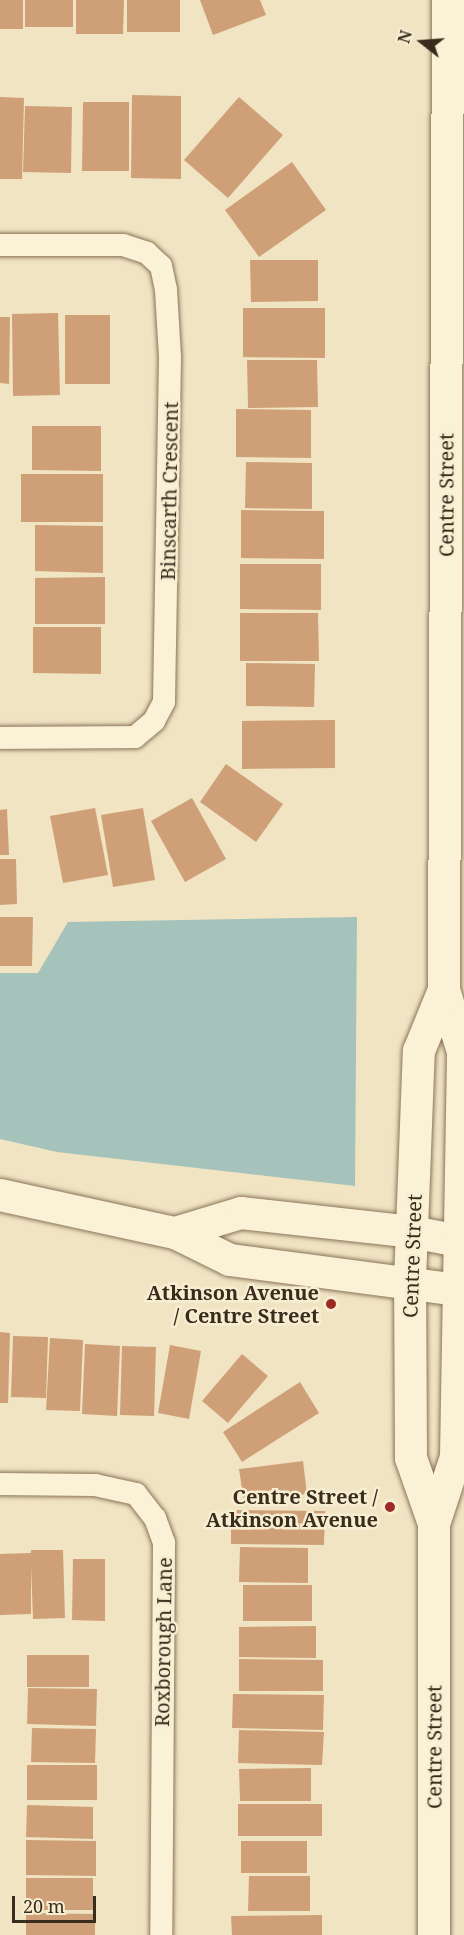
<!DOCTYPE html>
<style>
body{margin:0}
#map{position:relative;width:464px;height:1935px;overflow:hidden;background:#f0e4c3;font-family:"Noto Serif",serif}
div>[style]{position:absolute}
.water>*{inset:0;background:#a5c2bb}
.building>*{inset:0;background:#cfa077}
.roads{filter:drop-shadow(0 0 2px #8b7559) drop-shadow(0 0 2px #8b7559)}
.street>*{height:22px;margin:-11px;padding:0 11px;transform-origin:11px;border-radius:11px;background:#faf1d6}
.secondary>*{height:32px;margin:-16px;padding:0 16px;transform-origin:16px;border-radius:16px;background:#faf1d6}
.dots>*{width:16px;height:16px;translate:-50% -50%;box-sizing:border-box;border:3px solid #f7eed2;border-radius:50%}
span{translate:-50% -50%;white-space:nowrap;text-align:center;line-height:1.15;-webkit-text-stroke:5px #f7eed2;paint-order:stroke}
.street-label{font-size:20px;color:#3a2c1d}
.poi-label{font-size:20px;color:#3a2c1d;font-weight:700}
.right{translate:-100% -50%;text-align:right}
.north{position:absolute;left:392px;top:12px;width:60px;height:60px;-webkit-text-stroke:4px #f7eed2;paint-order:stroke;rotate:287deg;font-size:16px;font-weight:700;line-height:24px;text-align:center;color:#3a2c1d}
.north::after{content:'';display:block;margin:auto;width:21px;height:27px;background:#3a2c1d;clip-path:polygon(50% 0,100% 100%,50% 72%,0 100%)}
.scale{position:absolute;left:12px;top:1896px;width:84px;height:27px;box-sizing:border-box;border:3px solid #3a2c1d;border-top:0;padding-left:8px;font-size:18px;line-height:21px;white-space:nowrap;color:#3a2c1d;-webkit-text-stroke:4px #f7eed2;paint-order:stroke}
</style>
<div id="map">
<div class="water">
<i style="clip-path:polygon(357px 917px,355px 1186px,57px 1152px,0 1139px,0 973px,38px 973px,68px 922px)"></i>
</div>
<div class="building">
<i style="clip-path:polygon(0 0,23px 0,23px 29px,0 29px)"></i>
<i style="clip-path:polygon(25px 0,73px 0,73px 27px,25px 27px)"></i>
<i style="clip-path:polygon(76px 0,124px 0,123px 34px,76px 34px)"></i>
<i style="clip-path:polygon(127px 0,180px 0,180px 32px,127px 32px)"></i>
<i style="clip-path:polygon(200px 0,260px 0,266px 15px,213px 35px)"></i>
<i style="clip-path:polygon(132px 95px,181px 96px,181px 179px,131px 178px)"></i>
<i style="clip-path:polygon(0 97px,24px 98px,22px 179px,0 179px)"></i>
<i style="clip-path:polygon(239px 97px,283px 135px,228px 198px,184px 160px)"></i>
<i style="clip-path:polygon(83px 102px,129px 102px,129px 171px,82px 171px)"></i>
<i style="clip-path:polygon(25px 106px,72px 107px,71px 173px,23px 172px)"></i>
<i style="clip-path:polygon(292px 162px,326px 210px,259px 257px,225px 210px)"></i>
<i style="clip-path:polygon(250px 260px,318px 260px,318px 301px,251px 302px)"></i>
<i style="clip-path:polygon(243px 308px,325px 308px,325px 358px,243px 357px)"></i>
<i style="clip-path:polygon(58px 313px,60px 395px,13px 396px,12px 314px)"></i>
<i style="clip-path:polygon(65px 315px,110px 315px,110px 384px,65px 384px)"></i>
<i style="clip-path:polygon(0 317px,10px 317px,9px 384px,0 383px)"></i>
<i style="clip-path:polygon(247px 360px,317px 360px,318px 407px,248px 408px)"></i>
<i style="clip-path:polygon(236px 409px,311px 410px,311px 458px,236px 457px)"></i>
<i style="clip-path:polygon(32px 426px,101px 426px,101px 471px,32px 470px)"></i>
<i style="clip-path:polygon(246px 462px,312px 463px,312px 509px,245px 508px)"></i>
<i style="clip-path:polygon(21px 474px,103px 474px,103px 522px,21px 522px)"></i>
<i style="clip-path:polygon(241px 510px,324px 511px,324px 559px,241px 558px)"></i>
<i style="clip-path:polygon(35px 525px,103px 526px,103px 573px,35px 571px)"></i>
<i style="clip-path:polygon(240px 564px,321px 564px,321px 610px,240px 609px)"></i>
<i style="clip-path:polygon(105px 577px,105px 624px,35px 624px,35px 578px)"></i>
<i style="clip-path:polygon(240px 613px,318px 613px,319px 661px,240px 661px)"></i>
<i style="clip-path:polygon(33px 627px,101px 627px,101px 674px,33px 673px)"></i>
<i style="clip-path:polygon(246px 663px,315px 664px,314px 707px,246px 706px)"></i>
<i style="clip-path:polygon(335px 720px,335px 768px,242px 769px,242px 721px)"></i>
<i style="clip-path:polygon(226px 764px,283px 804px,256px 842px,200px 802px)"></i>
<i style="clip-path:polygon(192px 798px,226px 859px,185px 882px,151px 821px)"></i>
<i style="clip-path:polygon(95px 808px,108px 875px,63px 883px,50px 816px)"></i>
<i style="clip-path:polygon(143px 808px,155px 880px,113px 887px,101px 815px)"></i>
<i style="clip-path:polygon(7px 809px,9px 855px,0 855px,0 810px)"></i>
<i style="clip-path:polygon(0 859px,16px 859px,17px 904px,0 905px)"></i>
<i style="clip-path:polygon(0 917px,33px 917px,32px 966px,0 966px)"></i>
<i style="clip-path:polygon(0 1332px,10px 1333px,8px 1403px,0 1403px)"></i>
<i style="clip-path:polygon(13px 1336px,48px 1337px,46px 1398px,11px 1397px)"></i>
<i style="clip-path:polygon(50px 1338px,83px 1340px,80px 1411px,46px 1410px)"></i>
<i style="clip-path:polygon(85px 1344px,120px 1346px,117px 1416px,82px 1414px)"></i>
<i style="clip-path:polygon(170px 1345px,201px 1351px,189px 1419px,158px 1413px)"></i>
<i style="clip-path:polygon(122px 1346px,156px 1347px,154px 1416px,120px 1415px)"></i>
<i style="clip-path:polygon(242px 1354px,268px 1376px,228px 1423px,202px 1401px)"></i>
<i style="clip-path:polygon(300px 1382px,319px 1413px,242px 1462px,223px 1432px)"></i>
<i style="clip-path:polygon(303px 1461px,307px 1494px,244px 1502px,239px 1469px)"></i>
<i style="clip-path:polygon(231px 1510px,325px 1511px,324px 1545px,231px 1544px)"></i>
<i style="clip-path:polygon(240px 1547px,308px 1548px,308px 1583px,239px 1582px)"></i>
<i style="clip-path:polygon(31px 1550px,63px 1550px,65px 1618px,33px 1619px,31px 1565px,31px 1614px,0 1615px,0 1554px,31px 1553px)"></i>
<i style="clip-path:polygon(73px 1559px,105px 1559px,105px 1621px,72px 1620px)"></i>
<i style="clip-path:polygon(243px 1585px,312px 1585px,312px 1621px,243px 1621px)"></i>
<i style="clip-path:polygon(316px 1626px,316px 1658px,239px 1657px,239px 1627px)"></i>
<i style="clip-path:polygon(27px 1655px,89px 1655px,89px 1687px,27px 1687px)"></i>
<i style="clip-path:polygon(239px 1659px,323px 1660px,323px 1691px,239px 1691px)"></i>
<i style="clip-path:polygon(28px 1688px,97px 1689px,96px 1726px,27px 1724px)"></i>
<i style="clip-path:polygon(233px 1694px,324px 1695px,323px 1730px,232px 1728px)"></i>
<i style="clip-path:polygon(32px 1728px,96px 1729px,95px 1763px,31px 1762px)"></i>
<i style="clip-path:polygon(239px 1730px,324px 1732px,322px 1765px,238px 1763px)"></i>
<i style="clip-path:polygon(27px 1765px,97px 1765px,97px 1800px,27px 1800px)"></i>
<i style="clip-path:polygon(311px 1768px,311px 1801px,240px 1801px,239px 1769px)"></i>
<i style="clip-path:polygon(238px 1804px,322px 1804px,322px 1836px,238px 1836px)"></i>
<i style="clip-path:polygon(27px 1805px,93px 1807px,93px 1839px,26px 1837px)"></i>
<i style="clip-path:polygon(26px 1840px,96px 1841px,96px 1876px,26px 1875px)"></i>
<i style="clip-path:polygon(241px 1841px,307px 1841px,307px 1873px,241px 1873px)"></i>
<i style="clip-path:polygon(249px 1876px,310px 1876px,310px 1911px,248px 1911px)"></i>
<i style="clip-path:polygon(26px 1878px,93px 1878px,93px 1910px,26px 1910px)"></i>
<i style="clip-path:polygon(26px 1913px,95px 1914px,95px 1935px,26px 1935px)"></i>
<i style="clip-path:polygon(322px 1915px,322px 1935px,232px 1935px,231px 1916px)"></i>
</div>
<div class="roads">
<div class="street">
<i style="left:0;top:245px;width:123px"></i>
<i style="left:123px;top:245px;width:25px;rotate:18deg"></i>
<i style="left:147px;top:253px;width:19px;rotate:43deg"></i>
<i style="left:161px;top:266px;width:25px;rotate:78deg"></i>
<i style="left:166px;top:290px;width:68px;rotate:86.6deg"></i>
<i style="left:170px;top:358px;width:344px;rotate:91deg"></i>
<i style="left:164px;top:702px;width:21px;rotate:118deg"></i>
<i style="left:154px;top:721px;width:25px;rotate:140deg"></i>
<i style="left:135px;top:737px;width:135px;rotate:179.6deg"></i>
<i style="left:0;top:1484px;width:95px;rotate:0.6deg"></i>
<i style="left:95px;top:1485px;width:42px;rotate:12.4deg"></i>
<i style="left:136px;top:1494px;width:31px;rotate:52deg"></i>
<i style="left:155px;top:1518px;width:27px;rotate:70deg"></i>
<i style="left:164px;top:1543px;width:392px;rotate:90.4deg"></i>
</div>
<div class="secondary">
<i style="left:0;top:1195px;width:179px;rotate:12.3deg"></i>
<i style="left:175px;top:1233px;width:61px;rotate:26.1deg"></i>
<i style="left:230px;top:1260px;width:236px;rotate:7.5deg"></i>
<i style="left:175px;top:1233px;width:69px;rotate:-16.9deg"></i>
<i style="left:241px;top:1213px;width:172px;rotate:6.3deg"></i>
<i style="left:412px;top:1232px;width:53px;rotate:10.9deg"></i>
<i style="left:434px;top:1524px;width:71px;rotate:-71.8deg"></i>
<i style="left:456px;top:1457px;width:405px;rotate:-89deg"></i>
<i style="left:463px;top:1052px;width:65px;rotate:-107deg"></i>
<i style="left:444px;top:990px;width:990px;rotate:-89.77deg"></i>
<i style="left:434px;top:1935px;width:411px;rotate:-90deg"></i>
<i style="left:434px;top:1524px;width:70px;rotate:-109.2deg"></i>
<i style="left:411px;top:1458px;width:177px;rotate:-90.3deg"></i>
<i style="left:410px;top:1281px;width:230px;rotate:-87.8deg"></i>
<i style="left:419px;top:1051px;width:66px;rotate:-67.7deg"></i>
</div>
</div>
<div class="dots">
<i style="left:331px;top:1304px;background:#9c2b26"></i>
<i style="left:390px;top:1507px;background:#9c2b26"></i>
</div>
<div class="street-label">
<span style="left:169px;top:491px;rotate:-89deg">Binscarth Crescent</span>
<span style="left:446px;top:495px;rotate:-90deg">Centre Street</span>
<span style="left:412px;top:1256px;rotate:-88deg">Centre Street</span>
<span style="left:163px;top:1642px;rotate:-89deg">Roxborough Lane</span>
<span style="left:434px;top:1747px;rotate:-90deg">Centre Street</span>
</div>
<div class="poi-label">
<span class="right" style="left:319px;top:1304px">Atkinson Avenue<br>/ Centre Street</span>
<span class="right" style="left:378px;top:1508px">Centre Street /<br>Atkinson Avenue</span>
</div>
<div class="north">N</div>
<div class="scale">20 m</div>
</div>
